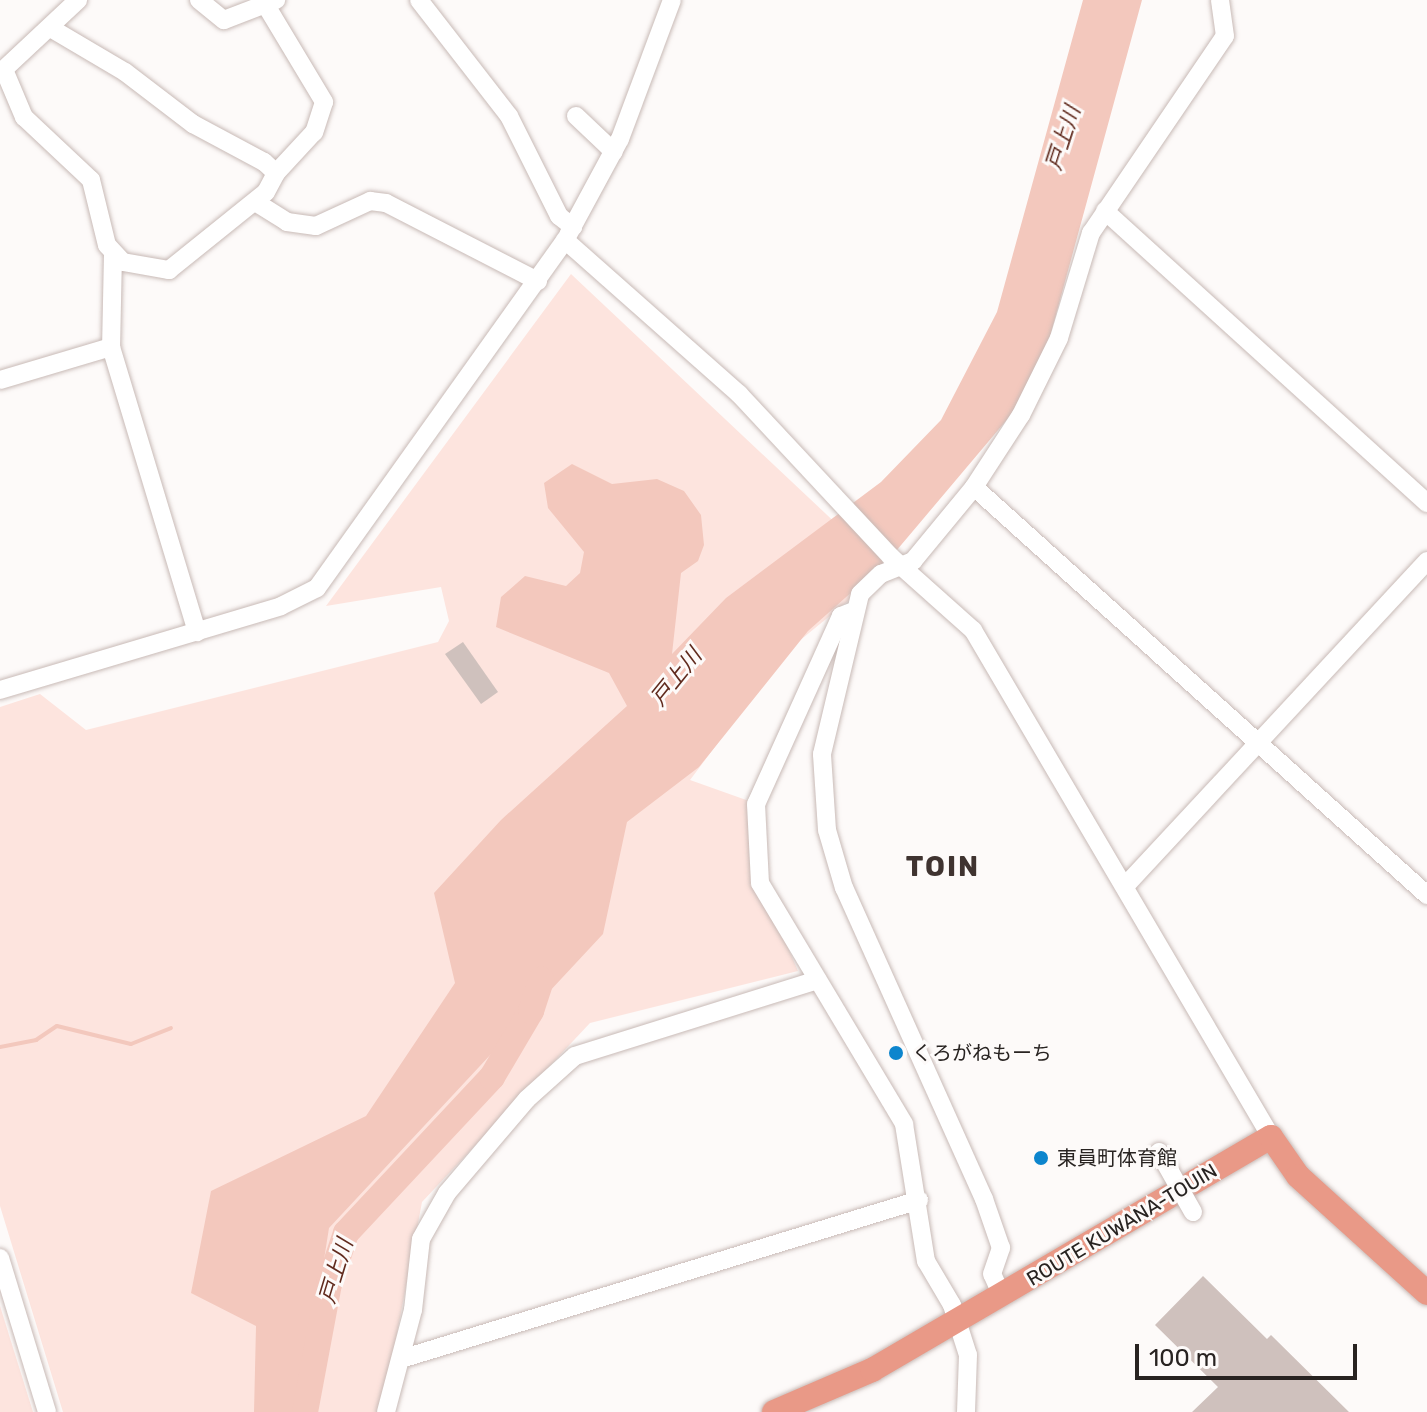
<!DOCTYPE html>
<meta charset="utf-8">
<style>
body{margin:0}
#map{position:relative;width:1427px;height:1412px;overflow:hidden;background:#fdfaf9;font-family:Rubik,"Noto Sans JP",sans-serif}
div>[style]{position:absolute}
.green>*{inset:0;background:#fde4de}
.water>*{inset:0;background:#f3c8bd}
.stream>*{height:4px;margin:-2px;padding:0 2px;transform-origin:2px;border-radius:2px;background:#f3c8bd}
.river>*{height:26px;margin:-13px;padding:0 13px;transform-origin:13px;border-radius:13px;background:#f3c8bd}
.building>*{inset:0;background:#cfc1bd}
.roads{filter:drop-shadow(0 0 2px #c8bab6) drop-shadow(0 0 2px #c8bab6)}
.minor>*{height:18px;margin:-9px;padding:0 9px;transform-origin:9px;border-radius:9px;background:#fff}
.major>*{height:24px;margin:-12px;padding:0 12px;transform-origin:12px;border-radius:12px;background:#e99987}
.bridges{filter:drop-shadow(0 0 2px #c8bab6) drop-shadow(0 0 2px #c8bab6)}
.minor-bridge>*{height:18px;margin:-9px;padding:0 9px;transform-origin:9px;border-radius:9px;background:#fff}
.dots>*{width:22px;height:22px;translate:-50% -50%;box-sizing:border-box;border:4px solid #fdfaf9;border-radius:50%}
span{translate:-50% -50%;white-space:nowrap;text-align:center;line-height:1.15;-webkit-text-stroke:6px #fdfaf9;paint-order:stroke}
.poi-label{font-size:20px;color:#282321}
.left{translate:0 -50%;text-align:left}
.street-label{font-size:20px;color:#282321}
.water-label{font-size:22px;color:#612b1e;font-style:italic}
.district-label{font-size:28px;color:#3f3330;font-weight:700;letter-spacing:2px}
.scale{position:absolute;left:1135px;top:1344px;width:222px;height:36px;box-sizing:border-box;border:4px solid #282321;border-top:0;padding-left:10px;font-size:24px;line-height:28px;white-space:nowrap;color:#282321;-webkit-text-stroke:6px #fdfaf9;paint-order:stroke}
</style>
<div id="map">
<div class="green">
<i style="clip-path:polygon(571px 274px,843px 530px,881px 574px,787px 651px,690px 780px,749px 801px,760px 883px,798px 971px,590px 1023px,422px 1202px,382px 1412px,63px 1412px,0 1206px,0 707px,40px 694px,86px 730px,438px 642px,449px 621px,441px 587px,326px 606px)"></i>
<i style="clip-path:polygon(0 1306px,33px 1412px,0 1412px)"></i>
</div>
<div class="water">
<i style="clip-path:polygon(1083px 0,1142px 0,1037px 384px,891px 557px,808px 631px,699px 767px,627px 822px,603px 934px,329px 1228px,300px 1412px,254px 1412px,256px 1326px,191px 1293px,211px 1191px,366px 1116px,455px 983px,434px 893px,501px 820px,627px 706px,609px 673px,496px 627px,501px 597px,525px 576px,566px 586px,580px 573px,584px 552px,548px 508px,544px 483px,572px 464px,612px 484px,657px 479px,684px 491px,701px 515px,704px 545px,698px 561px,681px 573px,672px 654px,726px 598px,881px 482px,941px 420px,997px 312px)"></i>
</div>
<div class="stream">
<i style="left:0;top:1047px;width:37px;rotate:-11deg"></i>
<i style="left:36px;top:1040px;width:25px;rotate:-34deg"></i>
<i style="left:57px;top:1026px;width:76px;rotate:13.7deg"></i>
<i style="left:131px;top:1044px;width:43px;rotate:-21.8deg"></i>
</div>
<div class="river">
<i style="left:305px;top:1412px;width:130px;rotate:-79.4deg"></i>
<i style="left:329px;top:1284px;width:54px;rotate:-71.6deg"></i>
<i style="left:346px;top:1233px;width:214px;rotate:-46.9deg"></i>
<i style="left:492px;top:1077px;width:77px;rotate:-59.4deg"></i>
<i style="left:531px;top:1011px;width:33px;rotate:-72deg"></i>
</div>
<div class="building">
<i style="clip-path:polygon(463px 642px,498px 692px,481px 704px,445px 654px)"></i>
<i style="clip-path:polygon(1203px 1276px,1267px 1339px,1271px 1335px,1349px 1412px,1192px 1412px,1218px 1387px,1155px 1325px)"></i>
</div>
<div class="roads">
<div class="minor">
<i style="left:199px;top:0;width:32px;rotate:39deg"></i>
<i style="left:224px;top:20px;width:56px;rotate:-21deg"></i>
<i style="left:419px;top:0;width:147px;rotate:52.2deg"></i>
<i style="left:509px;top:116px;width:112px;rotate:63.4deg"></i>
<i style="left:559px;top:216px;width:18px;rotate:38deg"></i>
<i style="left:267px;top:7px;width:111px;rotate:59deg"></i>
<i style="left:324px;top:102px;width:32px;rotate:108deg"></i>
<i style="left:314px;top:132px;width:56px;rotate:132.8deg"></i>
<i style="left:5px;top:72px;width:49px;rotate:67.1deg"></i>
<i style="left:24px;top:117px;width:92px;rotate:43.2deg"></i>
<i style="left:91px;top:180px;width:67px;rotate:76.2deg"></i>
<i style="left:107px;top:245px;width:23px;rotate:47deg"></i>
<i style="left:123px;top:262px;width:47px;rotate:9.9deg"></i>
<i style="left:169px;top:270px;width:124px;rotate:-38.8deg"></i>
<i style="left:266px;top:192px;width:21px;rotate:-62deg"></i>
<i style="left:276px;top:173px;width:16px;rotate:-137deg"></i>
<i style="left:264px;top:162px;width:81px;rotate:-151.8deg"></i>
<i style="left:193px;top:124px;width:86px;rotate:-142.6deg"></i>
<i style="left:125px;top:72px;width:85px;rotate:-149.5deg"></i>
<i style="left:0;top:73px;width:107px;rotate:-43.1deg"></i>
<i style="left:576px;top:116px;width:52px;rotate:43.5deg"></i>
<i style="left:257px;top:203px;width:36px;rotate:32deg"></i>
<i style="left:287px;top:222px;width:29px;rotate:8deg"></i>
<i style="left:316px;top:226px;width:60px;rotate:-24.8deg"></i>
<i style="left:370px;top:201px;width:16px;rotate:7deg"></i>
<i style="left:386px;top:203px;width:171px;rotate:27.2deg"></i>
<i style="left:1105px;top:211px;width:435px;rotate:42.2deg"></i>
<i style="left:568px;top:235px;width:109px;rotate:-61.6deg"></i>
<i style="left:620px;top:139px;width:148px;rotate:-69.5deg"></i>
<i style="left:113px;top:254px;width:93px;rotate:91.2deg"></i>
<i style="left:111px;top:347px;width:298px;rotate:73.2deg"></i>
<i style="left:0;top:380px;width:116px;rotate:-16.6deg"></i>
<i style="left:974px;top:487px;width:610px;rotate:42.01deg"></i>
<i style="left:851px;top:612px;width:11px;rotate:158deg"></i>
<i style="left:841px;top:616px;width:206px;rotate:114.3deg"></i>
<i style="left:756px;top:804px;width:79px;rotate:87.1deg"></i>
<i style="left:760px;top:883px;width:281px;rotate:59.1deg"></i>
<i style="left:904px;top:1124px;width:139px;rotate:80.9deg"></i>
<i style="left:926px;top:1261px;width:51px;rotate:59.4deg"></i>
<i style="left:952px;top:1305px;width:52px;rotate:72.3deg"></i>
<i style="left:968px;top:1355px;width:57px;rotate:92deg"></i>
<i style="left:0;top:690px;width:293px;rotate:-16.6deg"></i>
<i style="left:281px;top:606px;width:40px;rotate:-26.6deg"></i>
<i style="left:317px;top:588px;width:427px;rotate:-54.5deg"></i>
<i style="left:565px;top:240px;width:232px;rotate:41.5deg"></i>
<i style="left:739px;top:394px;width:223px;rotate:47deg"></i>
<i style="left:891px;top:557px;width:110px;rotate:41.7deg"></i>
<i style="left:973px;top:630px;width:588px;rotate:59.55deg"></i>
<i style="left:1127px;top:884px;width:441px;rotate:-47.1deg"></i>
<i style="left:0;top:1258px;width:161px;rotate:73deg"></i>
<i style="left:1002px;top:1296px;width:24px;rotate:-114deg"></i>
<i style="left:992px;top:1274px;width:28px;rotate:-71deg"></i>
<i style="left:1001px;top:1248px;width:52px;rotate:-109.1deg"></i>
<i style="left:984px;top:1199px;width:341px;rotate:-114.2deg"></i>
<i style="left:844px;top:888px;width:60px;rotate:-106.3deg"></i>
<i style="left:827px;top:830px;width:76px;rotate:-93.8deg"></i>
<i style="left:822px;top:754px;width:164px;rotate:-76.6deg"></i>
<i style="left:860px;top:594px;width:29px;rotate:-44deg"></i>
<i style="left:881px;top:574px;width:35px;rotate:-22deg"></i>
<i style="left:913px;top:561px;width:96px;rotate:-50.5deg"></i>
<i style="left:974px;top:487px;width:86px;rotate:-56.9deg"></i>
<i style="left:1021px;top:415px;width:86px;rotate:-63.7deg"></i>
<i style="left:1059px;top:338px;width:110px;rotate:-73.1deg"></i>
<i style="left:1091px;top:233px;width:238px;rotate:-55.8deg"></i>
<i style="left:1225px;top:36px;width:36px;rotate:-98deg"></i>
<i style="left:401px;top:1359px;width:542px;rotate:-17.06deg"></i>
<i style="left:386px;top:1412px;width:106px;rotate:-75.2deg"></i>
<i style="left:413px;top:1310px;width:71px;rotate:-83.6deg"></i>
<i style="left:421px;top:1239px;width:53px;rotate:-60.5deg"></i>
<i style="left:447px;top:1193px;width:123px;rotate:-49.6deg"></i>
<i style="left:527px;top:1099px;width:64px;rotate:-41.9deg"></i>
<i style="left:575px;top:1056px;width:254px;rotate:-17.4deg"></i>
</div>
<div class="major">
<i style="left:774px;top:1412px;width:107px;rotate:-23.2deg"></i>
<i style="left:872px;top:1370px;width:462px;rotate:-30.3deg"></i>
<i style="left:1271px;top:1137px;width:47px;rotate:55.3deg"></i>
<i style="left:1298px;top:1176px;width:174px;rotate:42.2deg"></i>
</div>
</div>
<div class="bridges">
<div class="minor-bridge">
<i style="left:1159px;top:1152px;width:69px;rotate:60.5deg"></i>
</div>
</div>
<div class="dots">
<i style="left:896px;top:1053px;background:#0d85cd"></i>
<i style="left:1041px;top:1158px;background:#0d85cd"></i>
</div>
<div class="poi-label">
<span class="left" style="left:912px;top:1053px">くろがねもーち</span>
<span class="left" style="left:1057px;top:1158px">東員町体育館</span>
</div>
<div class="street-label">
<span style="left:1122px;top:1225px;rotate:-31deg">ROUTE KUWANA-TOUIN</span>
</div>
<div class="water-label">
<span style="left:1063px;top:138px;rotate:-72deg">戸上川</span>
<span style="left:676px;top:677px;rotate:-51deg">戸上川</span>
<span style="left:336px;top:1271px;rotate:-73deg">戸上川</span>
</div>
<div class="district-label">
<span style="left:943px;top:867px">TOIN</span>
</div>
<div class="scale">100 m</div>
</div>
